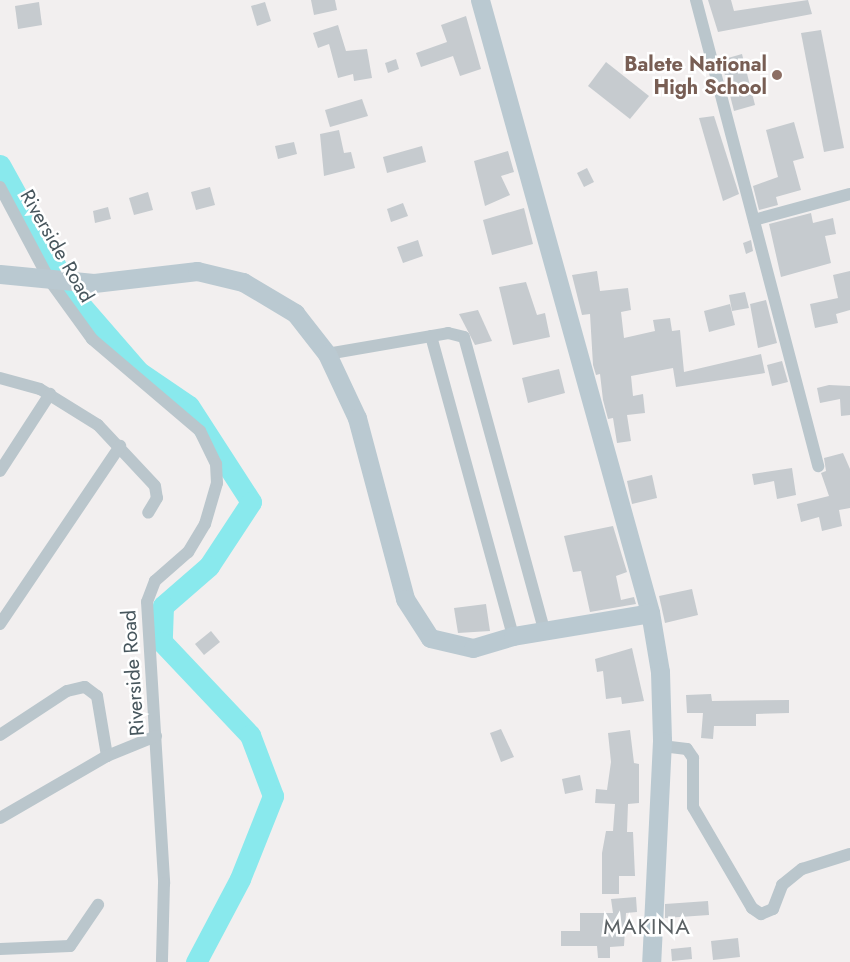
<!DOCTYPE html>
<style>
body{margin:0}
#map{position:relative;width:850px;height:962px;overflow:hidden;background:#f2efef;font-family:Jost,sans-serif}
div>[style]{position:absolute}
.river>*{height:21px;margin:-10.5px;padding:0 10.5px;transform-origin:10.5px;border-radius:10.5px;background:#89e9ed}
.building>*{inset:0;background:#c6cbcf}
.street>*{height:12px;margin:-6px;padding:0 6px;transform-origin:6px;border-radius:6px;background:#bac6cc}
.secondary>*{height:19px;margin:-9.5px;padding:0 9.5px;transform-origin:9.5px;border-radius:9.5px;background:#bac9d1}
.dots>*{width:14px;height:14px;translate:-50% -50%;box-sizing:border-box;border:2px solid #fff;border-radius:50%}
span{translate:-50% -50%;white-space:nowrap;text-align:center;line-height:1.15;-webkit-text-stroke:5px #fff;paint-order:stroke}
.education-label{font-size:20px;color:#785e54;font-weight:700}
.right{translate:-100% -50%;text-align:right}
.street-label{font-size:20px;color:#47565d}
.quarter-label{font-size:22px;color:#5b6164;letter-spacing:1px}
</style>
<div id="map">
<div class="river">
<i style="left:0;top:165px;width:120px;rotate:61.1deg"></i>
<i style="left:72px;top:295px;width:102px;rotate:49deg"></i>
<i style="left:139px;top:372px;width:60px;rotate:34.2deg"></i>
<i style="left:189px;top:406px;width:114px;rotate:57.1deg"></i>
<i style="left:251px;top:502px;width:77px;rotate:123.3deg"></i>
<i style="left:209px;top:566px;width:61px;rotate:139deg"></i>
<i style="left:163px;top:606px;width:36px;rotate:92deg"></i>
<i style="left:162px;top:642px;width:128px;rotate:46.6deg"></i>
<i style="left:250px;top:735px;width:65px;rotate:69.3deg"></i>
<i style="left:273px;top:796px;width:89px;rotate:111.7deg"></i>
<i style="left:240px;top:879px;width:94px;rotate:117.9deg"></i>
</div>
<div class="building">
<i style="clip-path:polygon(311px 0,335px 0,337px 10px,314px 15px)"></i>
<i style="clip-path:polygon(708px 0,731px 0,734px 11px,808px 0,812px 14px,718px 32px)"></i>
<i style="clip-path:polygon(39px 2px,42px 25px,18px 29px,15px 6px)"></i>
<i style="clip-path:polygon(265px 2px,271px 21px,257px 26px,251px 6px)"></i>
<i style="clip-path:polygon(466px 16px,481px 69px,460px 76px,453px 56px,421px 67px,416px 53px,447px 42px,441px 25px)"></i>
<i style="clip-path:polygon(338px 25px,346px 51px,367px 49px,372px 78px,354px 81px,353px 74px,338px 78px,329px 44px,318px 48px,313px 33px)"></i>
<i style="clip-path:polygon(821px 30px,844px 148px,824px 152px,801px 33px)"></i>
<i style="clip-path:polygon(742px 54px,755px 105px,734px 111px,721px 60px)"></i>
<i style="clip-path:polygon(396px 59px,399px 69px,388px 73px,385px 63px)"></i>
<i style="clip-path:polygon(606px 62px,649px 96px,630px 119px,588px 86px)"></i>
<i style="clip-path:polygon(362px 99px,368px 116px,330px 127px,325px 110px)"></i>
<i style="clip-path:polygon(714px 116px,739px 194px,723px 201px,699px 118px)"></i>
<i style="clip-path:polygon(794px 122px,804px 158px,793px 161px,801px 190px,776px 197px,778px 205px,759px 210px,753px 186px,778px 177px,766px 130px)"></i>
<i style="clip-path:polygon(339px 130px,344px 153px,351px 152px,355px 168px,324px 176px,320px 134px)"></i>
<i style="clip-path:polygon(294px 142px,297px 154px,278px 159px,275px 146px)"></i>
<i style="clip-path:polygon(422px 146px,426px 162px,387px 173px,383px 157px)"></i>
<i style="clip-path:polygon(508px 151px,514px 172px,501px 176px,510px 195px,485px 206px,474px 161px)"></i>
<i style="clip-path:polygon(587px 168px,594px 182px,584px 187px,577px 173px)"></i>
<i style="clip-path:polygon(210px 187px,215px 205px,196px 210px,191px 192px)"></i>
<i style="clip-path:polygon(148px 192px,153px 210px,134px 215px,129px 198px)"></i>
<i style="clip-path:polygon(403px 203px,408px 216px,391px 222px,387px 209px)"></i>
<i style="clip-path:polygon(108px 207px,111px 219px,95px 223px,93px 211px)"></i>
<i style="clip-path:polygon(524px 208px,533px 244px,492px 255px,483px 220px)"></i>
<i style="clip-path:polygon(811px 213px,813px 223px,833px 218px,836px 234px,825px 236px,831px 263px,781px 277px,769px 224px)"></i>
<i style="clip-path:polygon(418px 240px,423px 256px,403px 263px,397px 247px)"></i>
<i style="clip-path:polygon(751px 240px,753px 251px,746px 254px,743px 243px)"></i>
<i style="clip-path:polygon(597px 271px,600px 291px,628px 288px,631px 310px,621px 312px,624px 338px,655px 331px,653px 320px,670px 318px,672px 331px,680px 330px,684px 372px,761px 354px,765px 373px,676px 387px,673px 368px,631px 376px,633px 396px,643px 394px,645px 413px,627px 415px,631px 441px,617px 443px,613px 418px,608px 419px,603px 400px,600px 374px,596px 375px,593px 365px,590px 314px,582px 315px,572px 275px)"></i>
<i style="clip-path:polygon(850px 271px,850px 310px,836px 314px,838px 323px,815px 328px,810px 304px,838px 298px,833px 275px)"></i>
<i style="clip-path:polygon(526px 282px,537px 315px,545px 313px,550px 337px,513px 345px,499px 287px)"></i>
<i style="clip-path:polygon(745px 292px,749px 308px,732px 311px,729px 295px)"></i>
<i style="clip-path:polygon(766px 300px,777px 343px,758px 348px,750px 304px)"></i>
<i style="clip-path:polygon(730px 304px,735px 325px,709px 332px,704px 311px)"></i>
<i style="clip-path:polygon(478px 310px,492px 341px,475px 345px,459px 314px)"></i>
<i style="clip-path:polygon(782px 361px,788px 382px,772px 386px,767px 365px)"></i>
<i style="clip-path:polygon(559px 369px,565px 393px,528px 403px,522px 378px)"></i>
<i style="clip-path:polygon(829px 385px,850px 386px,850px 415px,841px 416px,840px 399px,820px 403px,817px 388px)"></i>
<i style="clip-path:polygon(843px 453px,850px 469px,850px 508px,839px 510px,842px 526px,822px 531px,819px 517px,801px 522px,797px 504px,829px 496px,821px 473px,826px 471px,824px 458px)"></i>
<i style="clip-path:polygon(792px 468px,796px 495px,777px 499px,774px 481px,754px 485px,752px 474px)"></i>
<i style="clip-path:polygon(652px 475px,657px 498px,632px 504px,627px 481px)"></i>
<i style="clip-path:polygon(613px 526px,627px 572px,616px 576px,621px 600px,634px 597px,636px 604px,590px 612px,581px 571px,573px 572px,564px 536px)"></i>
<i style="clip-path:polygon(692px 589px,698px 615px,665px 623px,659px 596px)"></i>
<i style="clip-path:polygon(486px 604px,490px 631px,458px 633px,454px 608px)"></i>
<i style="clip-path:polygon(211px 631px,220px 642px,204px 655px,195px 644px)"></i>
<i style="clip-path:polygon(632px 648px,644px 701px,622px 704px,621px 697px,606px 699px,603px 671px,597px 672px,595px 659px)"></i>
<i style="clip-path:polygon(711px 694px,712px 701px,789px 700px,789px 713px,756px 714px,756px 726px,714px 726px,713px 739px,701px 738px,703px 713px,687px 713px,686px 695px)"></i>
<i style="clip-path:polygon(501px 729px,514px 757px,501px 762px,490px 733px)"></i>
<i style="clip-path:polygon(630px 730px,634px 763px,639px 764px,639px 803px,628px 804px,627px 832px,633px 832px,635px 876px,619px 876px,619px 894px,602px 894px,602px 853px,606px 831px,613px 831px,615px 804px,595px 803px,596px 789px,607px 790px,611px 762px,608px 733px)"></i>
<i style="clip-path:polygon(580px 775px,583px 790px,565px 794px,562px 779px)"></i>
<i style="clip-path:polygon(636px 897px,637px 912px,626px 913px,624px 946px,610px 947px,610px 958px,598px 958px,597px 946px,561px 946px,561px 931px,580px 931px,580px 913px,613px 913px,611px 899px)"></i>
<i style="clip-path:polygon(708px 901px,709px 915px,665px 918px,665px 904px)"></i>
<i style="clip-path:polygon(738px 938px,740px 957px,713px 960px,711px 941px)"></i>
<i style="clip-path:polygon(691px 947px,692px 959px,672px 961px,671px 949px)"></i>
</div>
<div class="street">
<i style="left:696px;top:0;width:482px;rotate:75.3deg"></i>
<i style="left:0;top:187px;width:106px;rotate:62deg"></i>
<i style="left:50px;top:281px;width:72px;rotate:54.1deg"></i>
<i style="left:92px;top:339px;width:142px;rotate:40.4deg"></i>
<i style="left:200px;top:431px;width:37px;rotate:64deg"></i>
<i style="left:216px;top:464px;width:19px;rotate:87deg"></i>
<i style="left:217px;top:483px;width:43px;rotate:106.3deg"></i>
<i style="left:205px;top:524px;width:33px;rotate:121deg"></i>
<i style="left:188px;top:552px;width:44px;rotate:138.7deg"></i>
<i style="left:155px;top:581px;width:22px;rotate:111deg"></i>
<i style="left:147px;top:602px;width:282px;rotate:86.5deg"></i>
<i style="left:164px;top:883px;width:79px;rotate:91.5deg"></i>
<i style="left:754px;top:220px;width:99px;rotate:-15.2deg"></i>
<i style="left:431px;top:336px;width:311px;rotate:74.7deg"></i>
<i style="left:327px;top:354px;width:123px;rotate:-9.8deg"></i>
<i style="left:448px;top:333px;width:16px;rotate:14deg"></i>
<i style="left:464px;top:337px;width:304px;rotate:74.7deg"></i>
<i style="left:0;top:378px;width:41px;rotate:15.4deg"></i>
<i style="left:40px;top:389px;width:68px;rotate:31.8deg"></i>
<i style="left:98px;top:425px;width:83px;rotate:46.9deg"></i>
<i style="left:155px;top:486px;width:12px;rotate:81deg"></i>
<i style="left:157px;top:498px;width:17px;rotate:121deg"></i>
<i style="left:0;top:471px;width:92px;rotate:-57deg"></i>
<i style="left:0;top:624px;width:215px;rotate:-56deg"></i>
<i style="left:0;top:735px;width:80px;rotate:-33.3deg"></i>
<i style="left:67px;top:691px;width:18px;rotate:-13deg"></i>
<i style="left:85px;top:687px;width:15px;rotate:37deg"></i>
<i style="left:97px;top:696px;width:61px;rotate:80.5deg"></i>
<i style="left:662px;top:746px;width:25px;rotate:7deg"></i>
<i style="left:687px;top:749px;width:11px;rotate:56deg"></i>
<i style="left:693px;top:758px;width:49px;rotate:90deg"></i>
<i style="left:693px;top:807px;width:117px;rotate:59.7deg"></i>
<i style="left:752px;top:908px;width:11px;rotate:34deg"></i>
<i style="left:761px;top:914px;width:13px;rotate:-23deg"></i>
<i style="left:773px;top:909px;width:26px;rotate:-69deg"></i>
<i style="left:782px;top:885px;width:26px;rotate:-39deg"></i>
<i style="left:802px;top:869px;width:50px;rotate:-17.4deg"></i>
<i style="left:0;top:818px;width:124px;rotate:-30.1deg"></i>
<i style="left:107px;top:756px;width:53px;rotate:-22.2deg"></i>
<i style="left:0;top:949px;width:70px;rotate:-2.5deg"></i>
<i style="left:70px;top:946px;width:50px;rotate:-55.7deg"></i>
</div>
<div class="secondary">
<i style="left:480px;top:0;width:635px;rotate:74.48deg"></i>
<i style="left:650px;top:612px;width:61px;rotate:80.5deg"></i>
<i style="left:660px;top:672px;width:69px;rotate:88.3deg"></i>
<i style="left:662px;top:741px;width:221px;rotate:92.8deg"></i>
<i style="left:0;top:274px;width:94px;rotate:5.5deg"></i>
<i style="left:94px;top:283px;width:104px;rotate:-6.6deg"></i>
<i style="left:197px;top:271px;width:47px;rotate:13.4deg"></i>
<i style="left:243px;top:282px;width:61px;rotate:30.8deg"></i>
<i style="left:295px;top:313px;width:52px;rotate:52deg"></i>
<i style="left:327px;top:354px;width:71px;rotate:64.9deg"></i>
<i style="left:357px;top:418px;width:187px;rotate:75.1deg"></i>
<i style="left:405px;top:599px;width:46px;rotate:57.3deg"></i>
<i style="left:430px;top:638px;width:44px;rotate:13.1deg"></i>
<i style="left:473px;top:648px;width:42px;rotate:-16.7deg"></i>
<i style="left:513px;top:636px;width:139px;rotate:-9.5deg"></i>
</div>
<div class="dots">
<i style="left:777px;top:75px;background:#8d6e63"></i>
</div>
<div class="education-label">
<span class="right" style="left:767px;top:76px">Balete National<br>High School</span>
</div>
<div class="street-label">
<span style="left:57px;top:246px;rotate:60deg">Riverside Road</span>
<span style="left:133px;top:673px;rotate:-94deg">Riverside Road</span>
</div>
<div class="quarter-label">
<span style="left:647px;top:927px">MAKINA</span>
</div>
</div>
